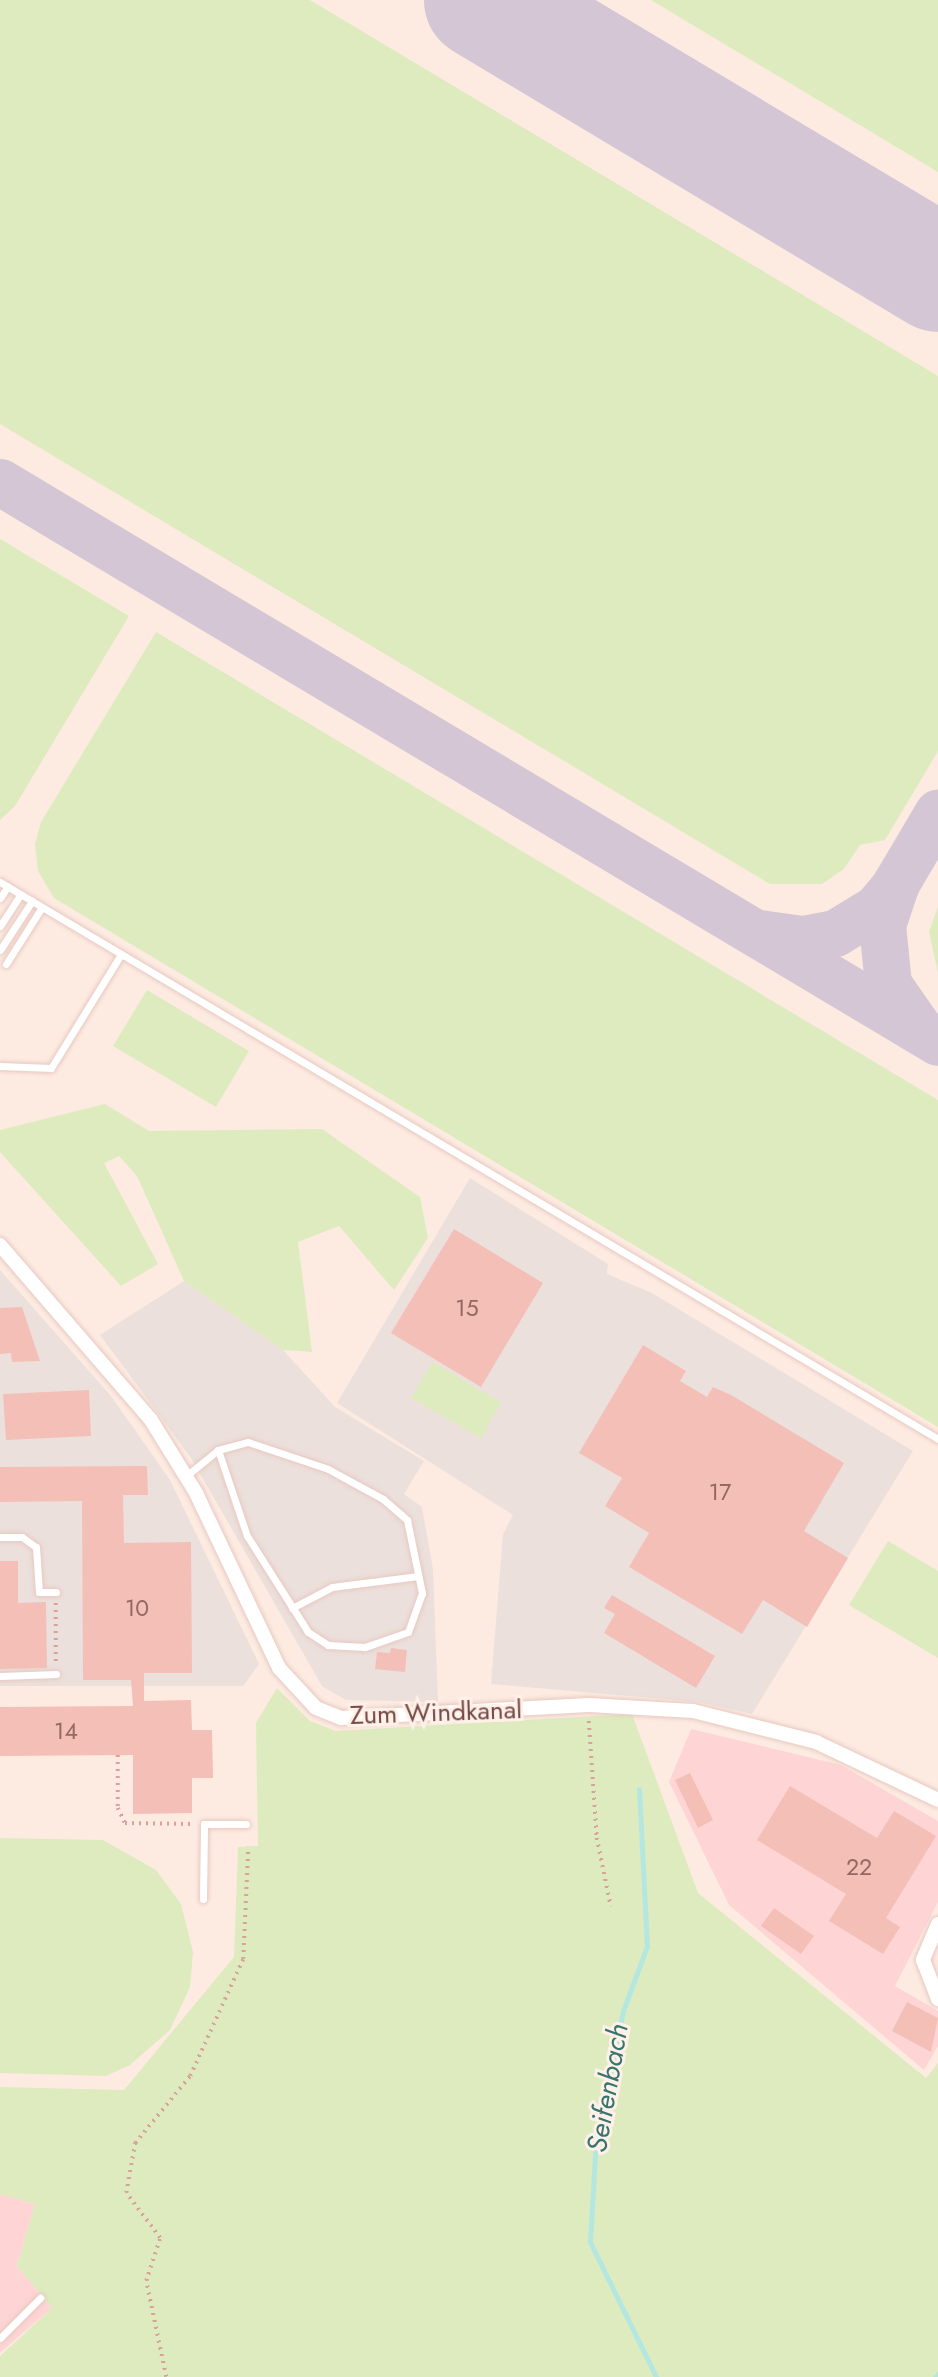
<!DOCTYPE html>
<style>
body{margin:0}
#map{position:relative;width:938px;height:2377px;overflow:hidden;background:#fdebe1;font-family:Jost,sans-serif}
div>[style]{position:absolute}
.commercial>*{inset:0;background:#fed5d4}
.industrial>*{inset:0;background:#ece0dc}
.green>*{inset:0;background:#ddebbf}
.stream>*{height:5px;margin:-2.5px;padding:0 2.5px;transform-origin:2.5px;border-radius:2.5px;background:#b5e7e1}
.taxiway>*{height:47px;margin:-23.5px;padding:0 23.5px;transform-origin:23.5px;border-radius:23.5px;background:#d4c6d4}
.runway>*{height:117px;margin:-58.5px;padding:0 58.5px;transform-origin:58.5px;border-radius:58.5px;background:#d4c6d4}
.building>*{inset:0;background:#f4bfb7}
.path>*{height:3.5px;margin-top:-1.75px;transform-origin:0;background:repeating-linear-gradient(90deg,#d8a29b 0 2px,transparent 0 7px)}
.roads{filter:drop-shadow(0 0 2px #e7c9c1) drop-shadow(0 0 2px #e7c9c1)}
.lane>*{height:7px;margin:-3.5px;padding:0 3.5px;transform-origin:3.5px;border-radius:3.5px;background:#fff}
.street>*{height:14px;margin:-7px;padding:0 7px;transform-origin:7px;border-radius:7px;background:#fff}
span{translate:-50% -50%;white-space:nowrap;text-align:center;line-height:1.15;-webkit-text-stroke:6px #fff0e8;paint-order:stroke}
.number-label{font-size:23px;color:#956863}
.number-label span{-webkit-text-stroke-width:0}
.street-label{font-size:26px;color:#754b47}
.water-label{font-size:28px;color:#38756f;font-style:italic}
</style>
<div id="map">
<div class="commercial">
<i style="clip-path:polygon(691px 1729px,841px 1765px,938px 1821px,938px 1902px,895px 1986px,938px 2011px,938px 2046px,924px 2070px,729px 1905px,669px 1782px)"></i>
<i style="clip-path:polygon(0 2194px,35px 2204px,17px 2266px,52px 2308px,0 2353px)"></i>
</div>
<div class="industrial">
<i style="clip-path:polygon(470px 1178px,608px 1264px,607px 1274px,652px 1293px,913px 1451px,752px 1714px,699px 1702px,491px 1684px,503px 1534px,513px 1515px,337px 1403px)"></i>
<i style="clip-path:polygon(0 1270px,111px 1396px,170px 1480px,259px 1664px,243px 1686px,0 1686px)"></i>
<i style="clip-path:polygon(184px 1281px,283px 1350px,335px 1407px,424px 1461px,404px 1494px,422px 1507px,433px 1569px,438px 1702px,346px 1700px,322px 1686px,191px 1458px,100px 1335px)"></i>
</div>
<div class="green">
<i style="clip-path:polygon(0 0,310px 0,938px 376px,938px 751px,885px 840px,860px 845px,844px 869px,822px 884px,770px 884px,0 424px)"></i>
<i style="clip-path:polygon(651px 0,938px 0,938px 172px)"></i>
<i style="clip-path:polygon(0 539px,129px 616px,15px 806px,0 820px)"></i>
<i style="clip-path:polygon(156px 632px,938px 1100px,938px 1427px,54px 898px,38px 871px,35px 844px,41px 822px)"></i>
<i style="clip-path:polygon(938px 906px,938px 973px,929px 932px)"></i>
<i style="clip-path:polygon(147px 990px,249px 1051px,216px 1107px,113px 1046px)"></i>
<i style="clip-path:polygon(105px 1104px,149px 1131px,322px 1129px,420px 1197px,428px 1238px,394px 1290px,339px 1226px,298px 1242px,312px 1352px,283px 1350px,184px 1281px,137px 1176px,119px 1156px,104px 1163px,158px 1264px,121px 1286px,0 1152px,0 1130px)"></i>
<i style="clip-path:polygon(432px 1362px,501px 1402px,481px 1438px,411px 1398px)"></i>
<i style="clip-path:polygon(888px 1541px,938px 1571px,938px 1658px,849px 1605px)"></i>
<i style="clip-path:polygon(277px 1688px,310px 1721px,336px 1731px,632px 1714px,698px 1893px,926px 2078px,938px 2063px,938px 2377px,0 2377px,0 2356px,52px 2308px,17px 2266px,35px 2204px,0 2194px,0 2087px,124px 2090px,234px 1957px,238px 1847px,258px 1846px,256px 1723px)"></i>
<i style="clip-path:polygon(0 1838px,103px 1840px,156px 1870px,181px 1904px,193px 1952px,190px 1987px,170px 2030px,130px 2065px,106px 2076px,0 2073px)"></i>
</div>
<div class="stream">
<i style="left:639px;top:1789px;width:157px;rotate:87.1deg"></i>
<i style="left:647px;top:1946px;width:69px;rotate:110.3deg"></i>
<i style="left:623px;top:2011px;width:130px;rotate:102deg"></i>
<i style="left:596px;top:2138px;width:104px;rotate:93.3deg"></i>
<i style="left:590px;top:2242px;width:150px;rotate:63.9deg"></i>
<i style="left:935px;top:2377px;width:4px;rotate:-45deg"></i>
</div>
<div class="taxiway">
<i style="left:0;top:482px;width:1092px;rotate:30.84deg"></i>
<i style="left:759px;top:933px;width:44px;rotate:7.8deg"></i>
<i style="left:803px;top:939px;width:33px;rotate:-11deg"></i>
<i style="left:835px;top:933px;width:48px;rotate:-31.4deg"></i>
<i style="left:876px;top:908px;width:31px;rotate:-50deg"></i>
<i style="left:918px;top:1027px;width:52px;rotate:-124.9deg"></i>
<i style="left:888px;top:984px;width:59px;rotate:-95.8deg"></i>
<i style="left:882px;top:925px;width:44px;rotate:-71.6deg"></i>
<i style="left:896px;top:883px;width:82px;rotate:-59.4deg"></i>
</div>
<div class="runway">
<i style="left:482px;top:0;width:531px;rotate:30.91deg"></i>
</div>
<div class="building">
<i style="clip-path:polygon(454px 1229px,543px 1283px,481px 1387px,391px 1333px)"></i>
<i style="clip-path:polygon(22px 1307px,40px 1361px,12px 1362px,11px 1353px,0 1354px,0 1308px)"></i>
<i style="clip-path:polygon(643px 1345px,686px 1371px,680px 1381px,707px 1397px,713px 1387px,731px 1395px,844px 1463px,804px 1531px,848px 1558px,807px 1627px,763px 1600px,742px 1634px,629px 1567px,649px 1533px,605px 1506px,622px 1478px,579px 1453px)"></i>
<i style="clip-path:polygon(89px 1390px,91px 1436px,6px 1440px,3px 1394px)"></i>
<i style="clip-path:polygon(147px 1466px,148px 1495px,123px 1495px,124px 1543px,191px 1542px,192px 1673px,144px 1673px,144px 1701px,191px 1700px,192px 1730px,212px 1730px,213px 1778px,192px 1778px,192px 1813px,133px 1814px,133px 1755px,0 1756px,0 1707px,133px 1706px,131px 1680px,83px 1680px,82px 1501px,0 1502px,0 1467px)"></i>
<i style="clip-path:polygon(0 1561px,18px 1561px,18px 1603px,46px 1602px,47px 1668px,0 1669px)"></i>
<i style="clip-path:polygon(612px 1595px,715px 1656px,696px 1688px,604px 1633px,615px 1614px,604px 1608px)"></i>
<i style="clip-path:polygon(391px 1648px,407px 1650px,405px 1672px,375px 1669px,377px 1652px,390px 1653px)"></i>
<i style="clip-path:polygon(690px 1773px,713px 1820px,698px 1828px,675px 1780px)"></i>
<i style="clip-path:polygon(790px 1786px,877px 1838px,894px 1811px,936px 1836px,886px 1918px,900px 1927px,883px 1954px,829px 1921px,846px 1894px,757px 1840px)"></i>
<i style="clip-path:polygon(774px 1908px,814px 1936px,801px 1954px,761px 1926px)"></i>
<i style="clip-path:polygon(907px 2002px,938px 2018px,931px 2052px,892px 2031px)"></i>
</div>
<div class="path">
<i style="left:56px;top:1603px;width:59px;rotate:90deg"></i>
<i style="left:589px;top:1721px;width:117px;rotate:86.1deg"></i>
<i style="left:597px;top:1838px;width:70px;rotate:78.5deg"></i>
<i style="left:118px;top:1755px;width:53px;rotate:90deg"></i>
<i style="left:118px;top:1808px;width:17px;rotate:65deg"></i>
<i style="left:125px;top:1823px;width:70px;rotate:0.8deg"></i>
<i style="left:166px;top:2377px;width:98px;rotate:-101.8deg"></i>
<i style="left:146px;top:2281px;width:45px;rotate:-72deg"></i>
<i style="left:160px;top:2238px;width:56px;rotate:-127.1deg"></i>
<i style="left:126px;top:2193px;width:51px;rotate:-79.8deg"></i>
<i style="left:135px;top:2143px;width:87px;rotate:-50.6deg"></i>
<i style="left:190px;top:2076px;width:128px;rotate:-65.6deg"></i>
<i style="left:243px;top:1959px;width:112px;rotate:-87.4deg"></i>
</div>
<div class="roads">
<div class="lane">
<i style="left:0;top:882px;width:1091px;rotate:30.7deg"></i>
<i style="left:0;top:898px;width:14px;rotate:-56deg"></i>
<i style="left:0;top:926px;width:38px;rotate:-57deg"></i>
<i style="left:0;top:950px;width:59px;rotate:-56.9deg"></i>
<i style="left:6px;top:964px;width:67px;rotate:-57.7deg"></i>
<i style="left:0;top:1066px;width:51px;rotate:2.2deg"></i>
<i style="left:51px;top:1068px;width:134px;rotate:-58.4deg"></i>
<i style="left:186px;top:1476px;width:41px;rotate:-39.1deg"></i>
<i style="left:218px;top:1450px;width:31px;rotate:-15deg"></i>
<i style="left:248px;top:1442px;width:84px;rotate:18.6deg"></i>
<i style="left:328px;top:1469px;width:63px;rotate:28.6deg"></i>
<i style="left:383px;top:1499px;width:32px;rotate:41deg"></i>
<i style="left:407px;top:1520px;width:75px;rotate:78.4deg"></i>
<i style="left:422px;top:1593px;width:41px;rotate:109.7deg"></i>
<i style="left:408px;top:1632px;width:46px;rotate:160.8deg"></i>
<i style="left:365px;top:1647px;width:37px;rotate:-177deg"></i>
<i style="left:328px;top:1645px;width:24px;rotate:-147deg"></i>
<i style="left:308px;top:1632px;width:114px;rotate:-122.4deg"></i>
<i style="left:247px;top:1536px;width:91px;rotate:-108.6deg"></i>
<i style="left:0;top:1537px;width:22px"></i>
<i style="left:22px;top:1537px;width:17px;rotate:36deg"></i>
<i style="left:36px;top:1547px;width:45px;rotate:86.2deg"></i>
<i style="left:39px;top:1592px;width:17px"></i>
<i style="left:292px;top:1608px;width:45px;rotate:-27.7deg"></i>
<i style="left:332px;top:1587px;width:87px;rotate:-7.3deg"></i>
<i style="left:0;top:1676px;width:56px;rotate:-2deg"></i>
<i style="left:203px;top:1899px;width:75px;rotate:-89.2deg"></i>
<i style="left:204px;top:1824px;width:42px"></i>
<i style="left:0;top:2338px;width:57px;rotate:-45deg"></i>
</div>
<div class="street">
<i style="left:0;top:1245px;width:231px;rotate:49.2deg"></i>
<i style="left:151px;top:1420px;width:86px;rotate:58.3deg"></i>
<i style="left:196px;top:1493px;width:194px;rotate:64.6deg"></i>
<i style="left:279px;top:1668px;width:54px;rotate:47.2deg"></i>
<i style="left:316px;top:1708px;width:27px;rotate:22deg"></i>
<i style="left:341px;top:1718px;width:248px;rotate:-3deg"></i>
<i style="left:589px;top:1705px;width:104px;rotate:3.3deg"></i>
<i style="left:693px;top:1711px;width:127px;rotate:14.1deg"></i>
<i style="left:816px;top:1742px;width:135px;rotate:25.4deg"></i>
<i style="left:938px;top:1924px;width:39px;rotate:113deg"></i>
<i style="left:923px;top:1960px;width:42px;rotate:69deg"></i>
</div>
</div>
<div class="number-label">
<span style="left:467px;top:1308px">15</span>
<span style="left:720px;top:1492px">17</span>
<span style="left:137px;top:1608px">10</span>
<span style="left:66px;top:1731px">14</span>
<span style="left:859px;top:1867px">22</span>
</div>
<div class="street-label">
<span style="left:436px;top:1713px;rotate:-2deg">Zum Windkanal</span>
</div>
<div class="water-label">
<span style="left:608px;top:2088px;rotate:-80deg">Seifenbach</span>
</div>
</div>
